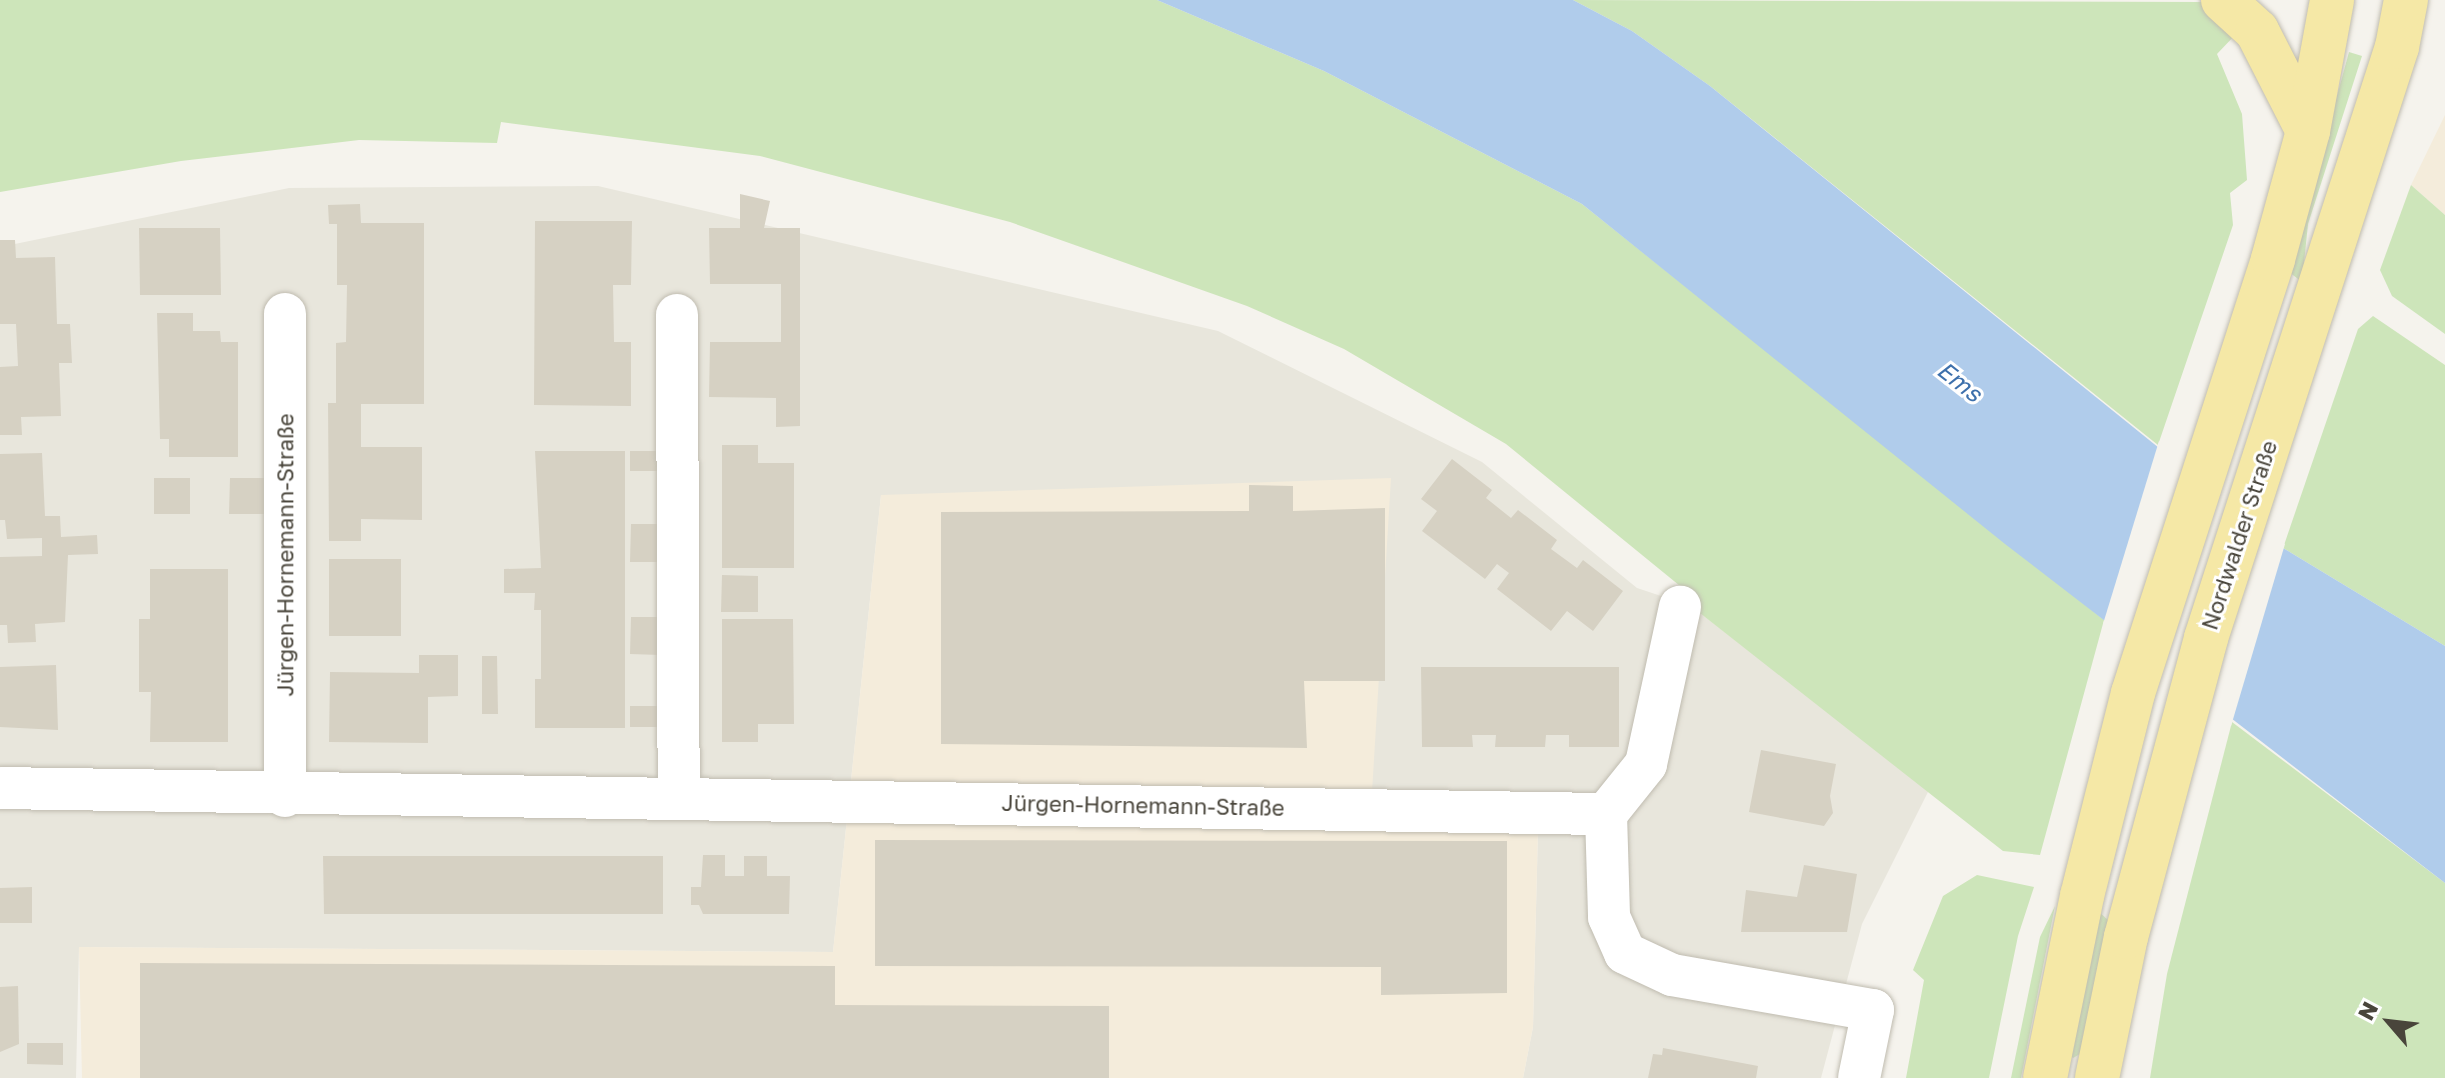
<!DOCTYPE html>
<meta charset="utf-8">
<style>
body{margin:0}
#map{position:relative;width:2445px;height:1078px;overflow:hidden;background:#f5f3ed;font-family:"Golos Text",sans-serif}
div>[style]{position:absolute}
.residential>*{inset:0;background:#e8e6dc}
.commercial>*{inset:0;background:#f4ecdb}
.green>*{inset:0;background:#cde5ba}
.water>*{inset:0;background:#b0cceb}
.pier>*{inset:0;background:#f5f3ed}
.building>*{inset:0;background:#d6d1c3}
.roads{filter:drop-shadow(0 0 2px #c0bcb0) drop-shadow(0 0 2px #c0bcb0)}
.minor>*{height:42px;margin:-21px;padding:0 21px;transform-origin:21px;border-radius:21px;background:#fff}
.major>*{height:44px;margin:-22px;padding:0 22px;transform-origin:22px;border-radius:22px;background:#f5e8a6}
span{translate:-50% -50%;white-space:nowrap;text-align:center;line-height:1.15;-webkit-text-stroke:6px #fff;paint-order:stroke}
.street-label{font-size:22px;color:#49453b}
.water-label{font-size:24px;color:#3d70ac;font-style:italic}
.north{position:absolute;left:2349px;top:982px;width:80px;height:80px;-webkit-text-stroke:6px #fff;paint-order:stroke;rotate:298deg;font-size:22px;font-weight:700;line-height:32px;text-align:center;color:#49453b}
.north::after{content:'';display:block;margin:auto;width:28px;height:36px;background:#49453b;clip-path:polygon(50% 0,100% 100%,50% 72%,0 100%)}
</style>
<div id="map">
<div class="residential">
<i style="clip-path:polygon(598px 186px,1218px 331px,1482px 462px,1637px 588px,1691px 606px,1929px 790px,1862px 924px,1821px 1078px,1523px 1078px,1533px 1027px,1538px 830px,1371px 809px,881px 495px,833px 952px,79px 947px,76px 1078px,0 1078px,0 247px,289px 188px)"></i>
</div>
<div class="commercial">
<i style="clip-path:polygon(2445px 115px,2445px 215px,2411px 185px)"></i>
<i style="clip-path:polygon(1391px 478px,1371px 809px,1538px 830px,1533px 1027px,1523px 1078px,82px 1078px,79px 947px,833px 952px,881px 495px)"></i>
</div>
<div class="green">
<i style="clip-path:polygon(0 0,1157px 0,1324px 71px,1582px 204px,2104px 620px,2040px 855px,2003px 851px,1691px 606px,1696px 599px,1506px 444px,1344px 349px,1247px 306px,1010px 222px,760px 156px,501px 122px,497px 143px,359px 140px,181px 161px,0 192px)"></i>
<i style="clip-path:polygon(1573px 0,2202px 2px,2237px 33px,2217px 54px,2242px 114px,2247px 180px,2230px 193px,2233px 225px,2158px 445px,1710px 86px,1632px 31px)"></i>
<i style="clip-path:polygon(2349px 52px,2362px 56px,2308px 224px,2302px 282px,2289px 272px)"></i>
<i style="clip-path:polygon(2411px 185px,2445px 215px,2445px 334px,2392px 296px,2380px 270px)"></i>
<i style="clip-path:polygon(2373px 316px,2445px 365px,2445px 646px,2283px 548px,2358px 329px)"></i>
<i style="clip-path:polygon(2232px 722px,2445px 883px,2445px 1078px,2150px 1078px,2167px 974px)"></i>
<i style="clip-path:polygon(1977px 875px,2034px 887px,2018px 936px,1989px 1078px,1906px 1078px,1924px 980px,1913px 970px,1943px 896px)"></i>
<i style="clip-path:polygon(2055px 906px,2021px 1078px,2011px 1078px,2040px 937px)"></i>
<i style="clip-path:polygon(2098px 911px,2109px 921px,2080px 1054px,2073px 1058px,2068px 1053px)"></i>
</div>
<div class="water">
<i style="clip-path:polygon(1157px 0,1573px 0,1632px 31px,1710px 86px,2283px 548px,2445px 646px,2445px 883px,2005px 544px,1582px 204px,1324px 71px)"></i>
</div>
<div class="pier">
<i style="clip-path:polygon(2159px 441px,2285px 544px,2231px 726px,2103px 624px)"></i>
</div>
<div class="building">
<i style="clip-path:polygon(740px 194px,770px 201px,764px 228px,800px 228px,800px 426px,776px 427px,776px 398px,709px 397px,710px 342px,781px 342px,781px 284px,710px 284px,709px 228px,740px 228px)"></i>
<i style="clip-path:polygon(360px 204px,361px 223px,424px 223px,424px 404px,361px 404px,361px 447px,422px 447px,422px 520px,361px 519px,361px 541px,329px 541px,328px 403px,336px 403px,336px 343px,346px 342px,347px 285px,337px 285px,337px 224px,329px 224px,328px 205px)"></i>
<i style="clip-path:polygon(535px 221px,632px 221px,631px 285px,613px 285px,614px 342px,631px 342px,631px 406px,534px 405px)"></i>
<i style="clip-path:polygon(139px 228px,220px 228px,221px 295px,140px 295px)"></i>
<i style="clip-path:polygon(0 240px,15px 240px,16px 258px,55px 257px,57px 324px,70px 324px,72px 363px,59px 363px,61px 416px,21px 417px,22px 435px,0 435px,0 367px,18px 366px,16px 324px,0 324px)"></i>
<i style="clip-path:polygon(157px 313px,193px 313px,193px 331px,220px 331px,221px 342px,238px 342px,238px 457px,169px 457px,169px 439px,160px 439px)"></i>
<i style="clip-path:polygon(722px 445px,758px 445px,758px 463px,794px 463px,794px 568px,722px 568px)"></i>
<i style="clip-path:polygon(535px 451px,625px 451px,625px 728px,535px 728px,535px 679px,541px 679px,541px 610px,534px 610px,535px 593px,504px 593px,504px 569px,541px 568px)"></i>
<i style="clip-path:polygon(630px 451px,661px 451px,660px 471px,630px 471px)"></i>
<i style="clip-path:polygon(42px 453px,45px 516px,60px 516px,61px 537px,97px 535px,98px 554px,68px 555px,65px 622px,35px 624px,36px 642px,8px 643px,7px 625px,0 625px,0 557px,42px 556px,42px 538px,7px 539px,5px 520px,0 520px,0 454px)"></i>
<i style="clip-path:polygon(1452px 459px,1492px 490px,1486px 498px,1511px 518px,1518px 510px,1557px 540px,1551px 549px,1577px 568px,1583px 560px,1623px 591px,1593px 631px,1567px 611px,1551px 631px,1497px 589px,1509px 573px,1497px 564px,1485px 579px,1422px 531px,1437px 511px,1421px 499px)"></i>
<i style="clip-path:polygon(154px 478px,190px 478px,190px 514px,154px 514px)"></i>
<i style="clip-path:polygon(230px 478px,265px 478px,265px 514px,229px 514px)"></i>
<i style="clip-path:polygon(1249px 485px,1293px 486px,1293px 511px,1385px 508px,1385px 681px,1304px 681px,1307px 748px,941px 744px,941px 512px,1249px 511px)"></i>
<i style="clip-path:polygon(631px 524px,661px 524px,660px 562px,630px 562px)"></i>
<i style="clip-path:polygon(329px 559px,401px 559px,401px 636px,329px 636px)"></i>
<i style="clip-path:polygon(150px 569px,228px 569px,228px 742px,150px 742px,151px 692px,139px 692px,139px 619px,150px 619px)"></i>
<i style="clip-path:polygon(722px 575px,758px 576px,758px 612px,721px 612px)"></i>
<i style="clip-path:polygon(631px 617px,661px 617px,660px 655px,630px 654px)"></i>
<i style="clip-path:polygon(722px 619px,793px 619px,794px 724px,758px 724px,758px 742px,722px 742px)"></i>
<i style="clip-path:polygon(419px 655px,458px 655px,458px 696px,428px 697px,428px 743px,329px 742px,330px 672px,419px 673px)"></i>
<i style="clip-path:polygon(482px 656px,497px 656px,498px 714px,482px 714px)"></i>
<i style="clip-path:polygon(56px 665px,58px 730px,0 727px,0 667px)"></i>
<i style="clip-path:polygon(1421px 667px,1619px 667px,1619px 747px,1569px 747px,1569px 735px,1546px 735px,1545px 747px,1495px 747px,1496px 735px,1472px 735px,1473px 747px,1422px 747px)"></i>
<i style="clip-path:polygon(630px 706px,661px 706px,661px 727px,630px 727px)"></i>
<i style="clip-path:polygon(1761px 750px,1836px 764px,1830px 796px,1833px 813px,1824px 826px,1749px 812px)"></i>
<i style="clip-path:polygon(875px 840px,1507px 841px,1507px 993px,1381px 995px,1381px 967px,875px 966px)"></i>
<i style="clip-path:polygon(703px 855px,725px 855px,725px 876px,744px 876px,744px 856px,767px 856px,767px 876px,790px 876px,789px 914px,703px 914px,699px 905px,691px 905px,691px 887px,701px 887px)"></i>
<i style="clip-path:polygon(323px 856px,663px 856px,663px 914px,324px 914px)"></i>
<i style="clip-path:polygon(1804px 865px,1857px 874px,1847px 932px,1741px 932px,1746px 890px,1797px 897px)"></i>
<i style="clip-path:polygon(32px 887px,32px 923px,0 923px,0 888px)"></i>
<i style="clip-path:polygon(140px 963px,835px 966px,835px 1005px,1109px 1006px,1109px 1078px,140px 1078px)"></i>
<i style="clip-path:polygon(18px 986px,19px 1044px,0 1052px,0 987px)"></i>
<i style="clip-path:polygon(27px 1043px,63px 1043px,63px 1065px,27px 1064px)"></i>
<i style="clip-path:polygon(1663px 1048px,1758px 1066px,1756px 1078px,1648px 1078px,1653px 1054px,1662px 1055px)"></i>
</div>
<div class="roads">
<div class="minor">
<i style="left:285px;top:314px;width:482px;rotate:90deg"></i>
<i style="left:677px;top:315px;width:482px;rotate:89.8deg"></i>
<i style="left:0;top:788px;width:1606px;rotate:0.93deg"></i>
<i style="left:1606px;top:814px;width:103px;rotate:88.3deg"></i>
<i style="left:1609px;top:917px;width:39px;rotate:66deg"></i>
<i style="left:1625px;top:953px;width:52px;rotate:25.1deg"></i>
<i style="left:1672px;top:975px;width:204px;rotate:9.9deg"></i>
<i style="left:1873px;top:1010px;width:69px;rotate:101.6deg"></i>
<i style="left:1606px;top:814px;width:64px;rotate:-51.3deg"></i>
<i style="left:1646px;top:764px;width:161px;rotate:-77.8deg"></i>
</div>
<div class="major">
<i style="left:2223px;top:0;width:46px;rotate:42.4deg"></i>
<i style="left:2257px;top:31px;width:112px;rotate:63deg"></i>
<i style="left:2045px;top:1078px;width:186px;rotate:-78.5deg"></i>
<i style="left:2082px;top:896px;width:209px;rotate:-75.9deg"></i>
<i style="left:2133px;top:693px;width:456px;rotate:-72.1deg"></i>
<i style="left:2273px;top:259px;width:133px;rotate:-74.7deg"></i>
<i style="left:2308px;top:131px;width:133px;rotate:-79.6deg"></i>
<i style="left:2097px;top:1078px;width:144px;rotate:-78.4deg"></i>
<i style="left:2126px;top:937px;width:310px;rotate:-75deg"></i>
<i style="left:2206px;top:638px;width:621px;rotate:-72.09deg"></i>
<i style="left:2397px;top:47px;width:48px;rotate:-79.2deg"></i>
</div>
</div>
<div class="street-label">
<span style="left:2239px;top:535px;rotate:-72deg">Nordwalder Straße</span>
<span style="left:285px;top:555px;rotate:-90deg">Jürgen-Hornemann-Straße</span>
<span style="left:1143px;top:805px;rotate:1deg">Jürgen-Hornemann-Straße</span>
</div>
<div class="water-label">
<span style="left:1960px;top:381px;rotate:38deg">Ems</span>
</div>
<div class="north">N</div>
</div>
